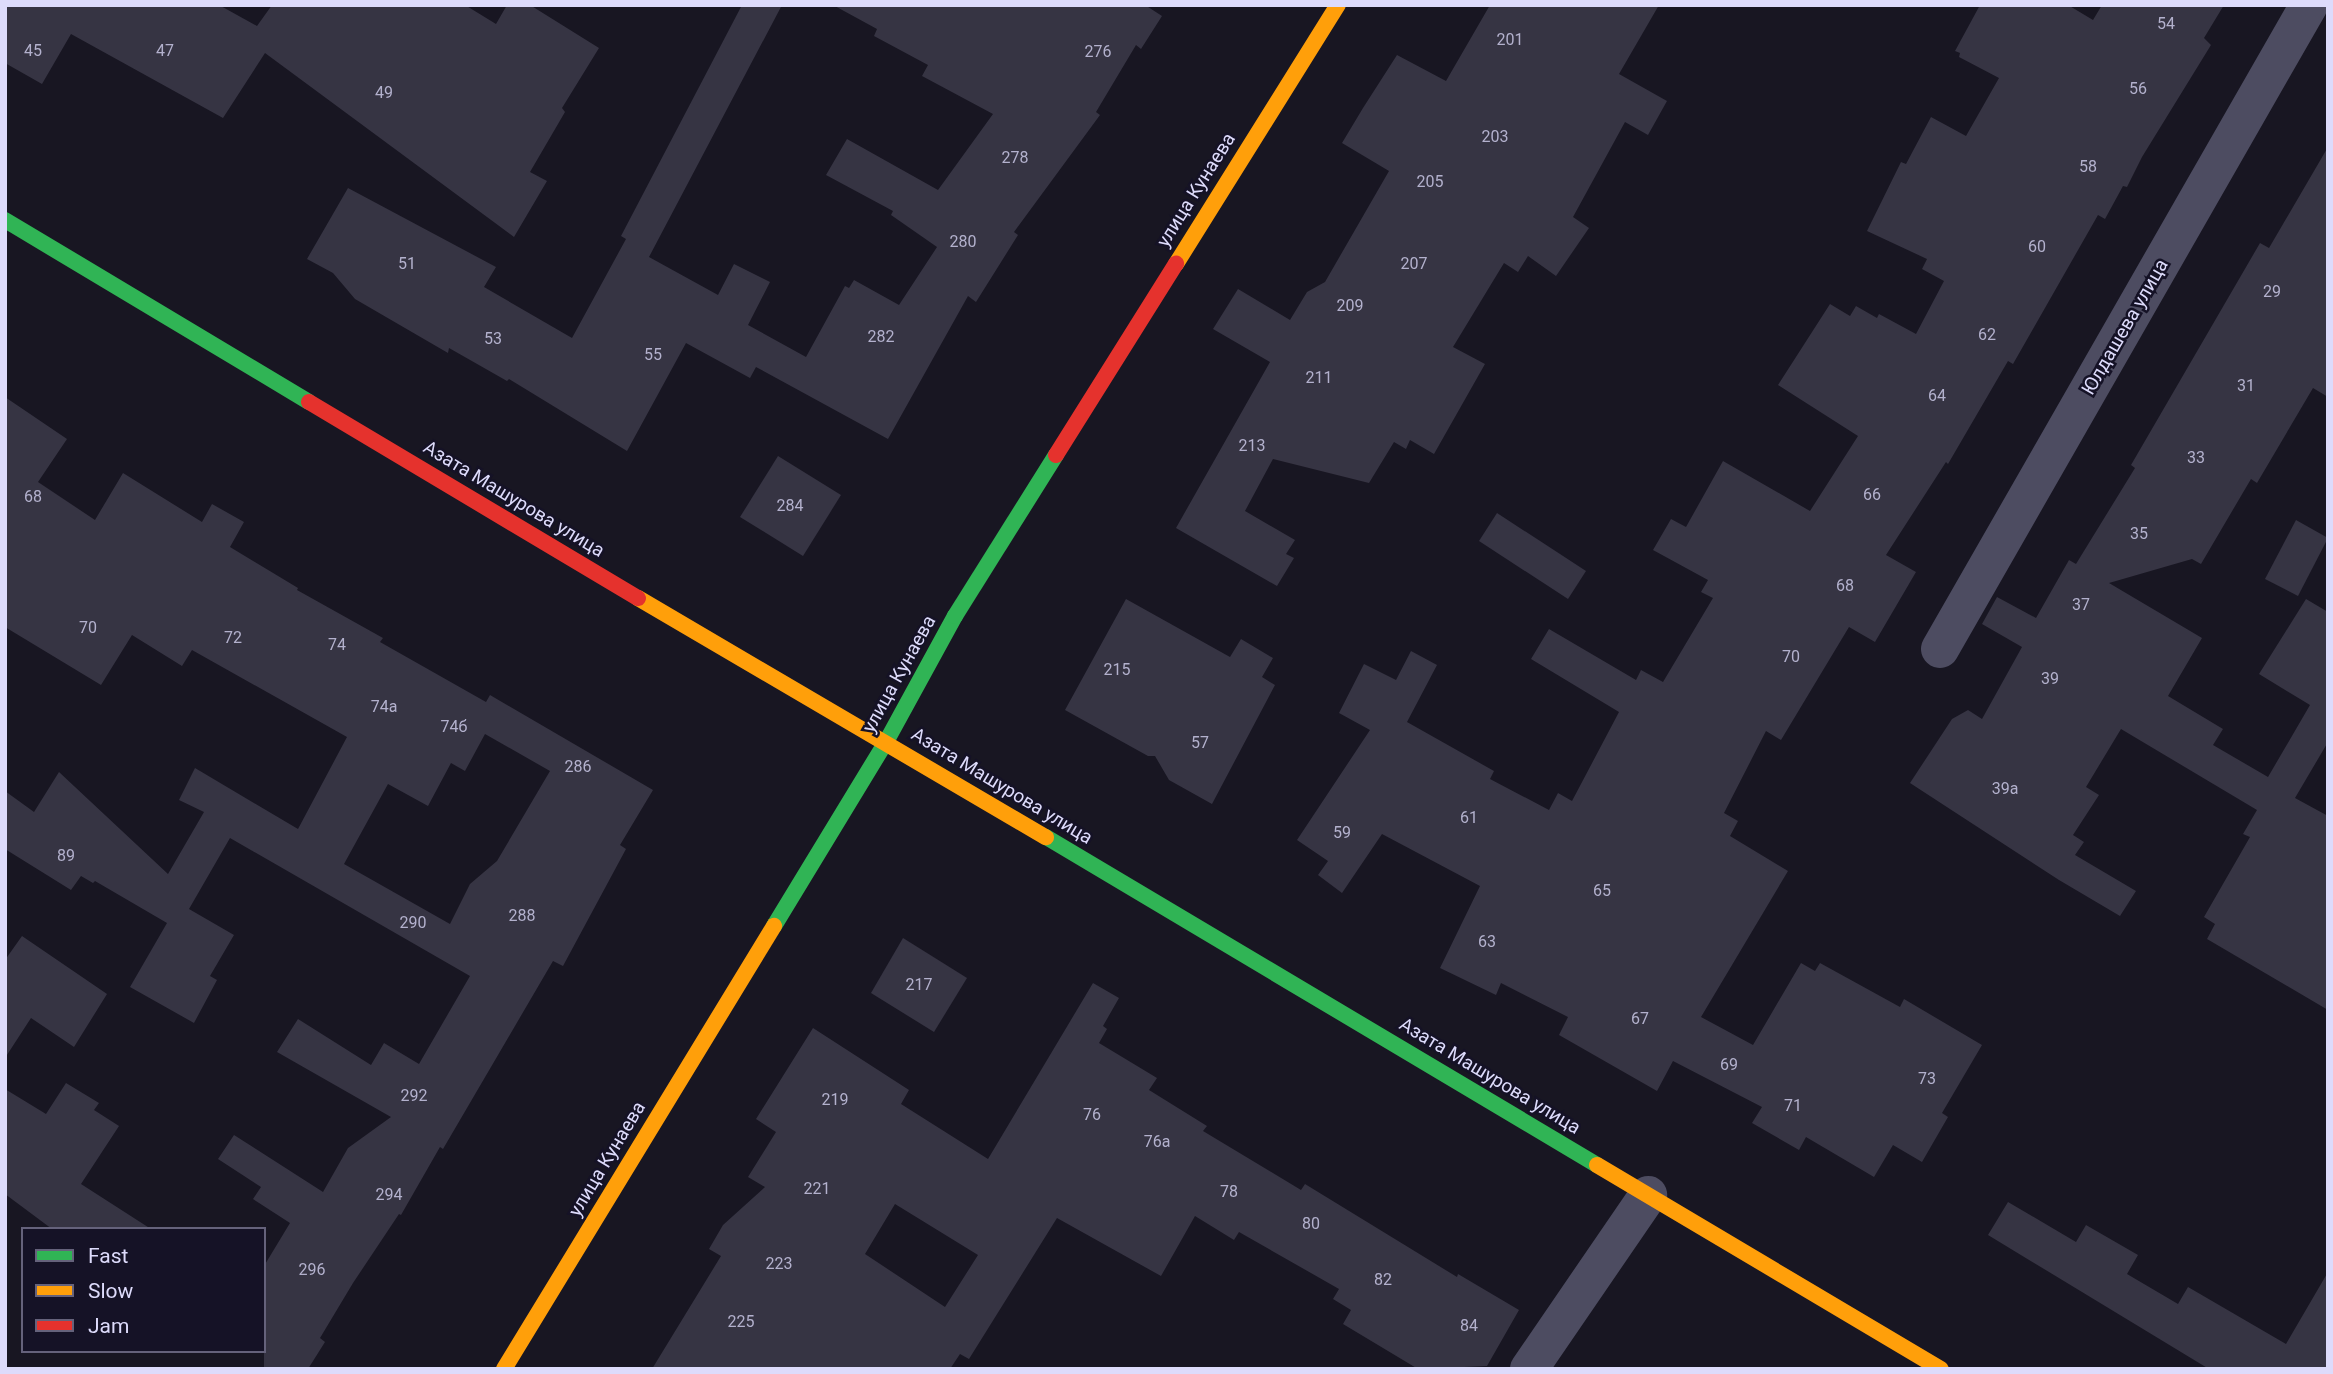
<!DOCTYPE html>
<meta charset="utf-8">
<style>
body{margin:0}
#map{position:relative;width:2333px;height:1374px;overflow:hidden;background:#181622;font-family:Roboto,sans-serif}
div>[style]{position:absolute}
.building>*{inset:0;background:#363443}
.street>*{height:38px;margin:-19px;padding:0 19px;transform-origin:19px;border-radius:19px;background:#4d4c61}
.fast>*{height:16px;margin:-8px;padding:0 8px;transform-origin:8px;border-radius:8px;background:#30b455}
.slow>*{height:16px;margin:-8px;padding:0 8px;transform-origin:8px;border-radius:8px;background:#ff9f0a}
.jam>*{height:16px;margin:-8px;padding:0 8px;transform-origin:8px;border-radius:8px;background:#e5322d}
span{translate:-50% -50%;white-space:nowrap;text-align:center;line-height:1.15;-webkit-text-stroke:5px #151226;paint-order:stroke}
.number-label{font-size:16px;color:#b3b1cd}
.number-label span{-webkit-text-stroke-width:0}
.street-label{font-size:19px;color:#dddbfb}
.frame{position:absolute;inset:0;border:7px solid #dddbfb;pointer-events:none}
.legend{position:absolute;left:21px;top:1227px;width:245px;height:126px;box-sizing:border-box;background:#151226;border:2px solid #65627b;margin:0;padding:9px 12px;list-style:none;font-size:21px;color:#dddbfb}
.legend li{display:flex;align-items:center;gap:14px;height:35px}
.legend b{width:35px;border:2px solid #65627b}
</style>
<div id="map">
<div class="building">
<i style="clip-path:polygon(5px 5px,219px 5px,257px 26px,272px 5px,465px 5px,496px 24px,507px 5px,530px 5px,599px 48px,562px 108px,565px 112px,530px 172px,547px 181px,514px 237px,265px 53px,223px 118px,71px 34px,42px 84px,5px 63px)"></i>
<i style="clip-path:polygon(742px 5px,782px 5px,649px 257px,718px 295px,734px 264px,770px 282px,748px 325px,806px 357px,845px 286px,849px 288px,854px 280px,899px 305px,937px 247px,891px 215px,893px 211px,826px 175px,847px 139px,938px 190px,993px 114px,922px 76px,928px 65px,874px 36px,877px 29px,833px 5px,1145px 5px,1162px 16px,1141px 49px,1136px 45px,1096px 112px,1100px 115px,1014px 232px,1018px 235px,976px 302px,968px 296px,888px 439px,756px 367px,750px 378px,686px 343px,627px 451px,509px 379px,507px 381px,449px 348px,448px 353px,355px 299px,333px 273px,307px 259px,348px 188px,496px 267px,484px 287px,572px 338px,626px 239px,621px 236px)"></i>
<i style="clip-path:polygon(1490px 5px,1659px 5px,1619px 74px,1667px 101px,1648px 135px,1625px 122px,1573px 217px,1589px 228px,1556px 276px,1528px 256px,1518px 272px,1504px 263px,1453px 347px,1485px 364px,1434px 454px,1410px 440px,1406px 449px,1394px 442px,1369px 483px,1273px 459px,1245px 511px,1295px 540px,1286px 554px,1294px 558px,1277px 586px,1176px 528px,1270px 362px,1213px 329px,1238px 289px,1290px 320px,1307px 292px,1325px 282px,1389px 171px,1342px 143px,1363px 108px,1397px 55px,1446px 81px)"></i>
<i style="clip-path:polygon(1980px 5px,2068px 5px,2093px 20px,2102px 5px,2224px 5px,2204px 38px,2211px 45px,2142px 157px,2127px 187px,2123px 186px,2105px 219px,2098px 215px,2013px 364px,2008px 361px,1948px 464px,1946px 462px,1886px 555px,1916px 572px,1875px 642px,1849px 627px,1781px 740px,1766px 731px,1724px 813px,1738px 821px,1730px 836px,1788px 871px,1701px 1017px,1753px 1045px,1801px 963px,1815px 971px,1820px 963px,1900px 1007px,1904px 999px,1982px 1045px,1942px 1113px,1948px 1117px,1922px 1162px,1893px 1145px,1874px 1177px,1806px 1137px,1799px 1150px,1752px 1123px,1762px 1107px,1673px 1061px,1657px 1091px,1559px 1035px,1568px 1017px,1501px 983px,1496px 995px,1440px 968px,1480px 886px,1382px 834px,1342px 893px,1318px 875px,1328px 861px,1297px 840px,1370px 730px,1339px 713px,1364px 664px,1396px 680px,1411px 651px,1437px 665px,1407px 722px,1494px 771px,1490px 779px,1549px 810px,1558px 793px,1572px 801px,1619px 712px,1531px 659px,1549px 629px,1636px 680px,1641px 670px,1663px 682px,1713px 598px,1701px 592px,1708px 580px,1653px 550px,1671px 519px,1686px 527px,1723px 461px,1810px 511px,1858px 436px,1778px 385px,1830px 304px,1850px 316px,1856px 306px,1877px 318px,1879px 314px,1916px 334px,1944px 281px,1922px 269px,1927px 259px,1867px 231px,1901px 162px,1906px 164px,1931px 117px,1966px 136px,1999px 78px,1959px 57px,1960px 53px,1955px 51px)"></i>
<i style="clip-path:polygon(2328px 147px,2328px 397px,2313px 388px,2257px 483px,2251px 479px,2201px 564px,2192px 559px,2109px 583px,2202px 638px,2168px 696px,2223px 729px,2213px 745px,2268px 777px,2310px 705px,2259px 674px,2306px 599px,2328px 612px,2328px 742px,2295px 798px,2328px 816px,2328px 1010px,2207px 939px,2215px 924px,2204px 917px,2250px 837px,2243px 834px,2257px 810px,2121px 729px,2086px 787px,2099px 795px,2073px 835px,2084px 842px,2075px 855px,2136px 891px,2120px 916px,2059px 880px,1910px 783px,1952px 719px,1968px 710px,1982px 719px,2022px 647px,1982px 624px,1997px 597px,2036px 618px,2069px 560px,2076px 564px,2135px 468px,2131px 465px,2260px 243px,2269px 248px)"></i>
<i style="clip-path:polygon(evenodd,5px 397px,67px 439px,38px 482px,95px 520px,123px 473px,202px 522px,212px 504px,244px 522px,230px 547px,298px 588px,297px 590px,383px 638px,380px 642px,486px 702px,490px 695px,653px 790px,620px 845px,626px 849px,563px 966px,553px 961px,443px 1149px,440px 1147px,401px 1215px,399px 1214px,353px 1283px,320px 1338px,325px 1342px,308px 1369px,264px 1369px,264px 1266px,290px 1223px,253px 1199px,261px 1187px,218px 1159px,234px 1135px,323px 1192px,348px 1148px,391px 1117px,277px 1052px,298px 1019px,371px 1065px,384px 1043px,419px 1064px,470px 976px,230px 838px,189px 909px,234px 935px,210px 976px,217px 980px,194px 1023px,130px 987px,167px 923px,95px 881px,93px 883px,81px 876px,71px 890px,5px 849px,5px 791px,34px 812px,59px 772px,168px 874px,204px 812px,179px 800px,195px 768px,298px 829px,347px 737px,192px 650px,182px 666px,132px 635px,101px 685px,5px 627px,5px 397px,485px 734px,550px 771px,497px 861px,470px 884px,450px 924px,344px 864px,388px 784px,428px 806px,451px 763px,465px 771px,485px 734px)"></i>
<i style="clip-path:polygon(778px 456px,841px 495px,803px 556px,740px 517px)"></i>
<i style="clip-path:polygon(1497px 513px,1586px 571px,1568px 599px,1479px 541px)"></i>
<i style="clip-path:polygon(2296px 520px,2328px 538px,2298px 596px,2265px 579px)"></i>
<i style="clip-path:polygon(1126px 599px,1230px 657px,1241px 639px,1273px 658px,1262px 677px,1275px 685px,1212px 804px,1169px 780px,1155px 756px,1148px 756px,1065px 710px)"></i>
<i style="clip-path:polygon(22px 936px,107px 994px,74px 1047px,31px 1018px,5px 1058px,5px 960px)"></i>
<i style="clip-path:polygon(903px 938px,967px 978px,934px 1032px,871px 993px)"></i>
<i style="clip-path:polygon(evenodd,1093px 983px,1119px 998px,1103px 1026px,1107px 1029px,1099px 1043px,1157px 1078px,1149px 1090px,1207px 1126px,1203px 1131px,1301px 1190px,1305px 1184px,1457px 1277px,1458px 1274px,1519px 1310px,1487px 1366px,1418px 1369px,1343px 1324px,1351px 1310px,1333px 1299px,1339px 1289px,1239px 1232px,1234px 1240px,1195px 1216px,1161px 1276px,1057px 1218px,969px 1359px,960px 1354px,950px 1369px,652px 1369px,721px 1256px,709px 1249px,723px 1225px,765px 1187px,748px 1177px,776px 1132px,756px 1119px,813px 1028px,909px 1090px,901px 1104px,988px 1159px,1093px 983px,895px 1204px,978px 1255px,945px 1307px,865px 1254px,895px 1204px)"></i>
<i style="clip-path:polygon(66px 1083px,99px 1103px,94px 1110px,119px 1126px,81px 1184px,151px 1229px,52px 1229px,5px 1194px,5px 1089px,46px 1114px)"></i>
<i style="clip-path:polygon(2008px 1202px,2076px 1242px,2086px 1225px,2138px 1255px,2127px 1274px,2178px 1304px,2188px 1287px,2286px 1344px,2328px 1272px,2328px 1369px,2209px 1369px,1988px 1235px)"></i>
</div>
<div class="street">
<i style="left:1940px;top:649px;width:742px;rotate:-60.19deg"></i>
<i style="left:1529px;top:1369px;width:211px;rotate:-55.6deg"></i>
</div>
<div class="fast">
<i style="left:5px;top:220px;width:354px;rotate:30.9deg"></i>
<i style="left:1046px;top:837px;width:641px;rotate:30.76deg"></i>
<i style="left:774px;top:926px;width:215px;rotate:-58.7deg"></i>
<i style="left:886px;top:742px;width:144px;rotate:-61.3deg"></i>
<i style="left:955px;top:616px;width:190px;rotate:-57.9deg"></i>
</div>
<div class="slow">
<i style="left:1176px;top:264px;width:305px;rotate:-58deg"></i>
<i style="left:638px;top:598px;width:473px;rotate:30.4deg"></i>
<i style="left:1597px;top:1165px;width:400px;rotate:30.7deg"></i>
<i style="left:504px;top:1369px;width:519px;rotate:-58.64deg"></i>
</div>
<div class="jam">
<i style="left:309px;top:402px;width:383px;rotate:30.8deg"></i>
<i style="left:1056px;top:455px;width:226px;rotate:-57.9deg"></i>
</div>
<div class="number-label">
<span style="left:2166px;top:24px">54</span>
<span style="left:1510px;top:40px">201</span>
<span style="left:33px;top:51px">45</span>
<span style="left:165px;top:51px">47</span>
<span style="left:1098px;top:52px">276</span>
<span style="left:2138px;top:89px">56</span>
<span style="left:384px;top:93px">49</span>
<span style="left:1495px;top:137px">203</span>
<span style="left:1015px;top:158px">278</span>
<span style="left:2088px;top:167px">58</span>
<span style="left:1430px;top:182px">205</span>
<span style="left:963px;top:242px">280</span>
<span style="left:2037px;top:247px">60</span>
<span style="left:407px;top:264px">51</span>
<span style="left:1414px;top:264px">207</span>
<span style="left:2272px;top:292px">29</span>
<span style="left:1350px;top:306px">209</span>
<span style="left:1987px;top:335px">62</span>
<span style="left:881px;top:337px">282</span>
<span style="left:493px;top:339px">53</span>
<span style="left:653px;top:355px">55</span>
<span style="left:1319px;top:378px">211</span>
<span style="left:2246px;top:386px">31</span>
<span style="left:1937px;top:396px">64</span>
<span style="left:1252px;top:446px">213</span>
<span style="left:2196px;top:458px">33</span>
<span style="left:1872px;top:495px">66</span>
<span style="left:33px;top:497px">68</span>
<span style="left:790px;top:506px">284</span>
<span style="left:2139px;top:534px">35</span>
<span style="left:1845px;top:586px">68</span>
<span style="left:2081px;top:605px">37</span>
<span style="left:88px;top:628px">70</span>
<span style="left:233px;top:638px">72</span>
<span style="left:337px;top:645px">74</span>
<span style="left:1791px;top:657px">70</span>
<span style="left:1117px;top:670px">215</span>
<span style="left:2050px;top:679px">39</span>
<span style="left:384px;top:707px">74а</span>
<span style="left:454px;top:727px">74б</span>
<span style="left:1200px;top:743px">57</span>
<span style="left:578px;top:767px">286</span>
<span style="left:2005px;top:789px">39а</span>
<span style="left:1469px;top:818px">61</span>
<span style="left:1342px;top:833px">59</span>
<span style="left:66px;top:856px">89</span>
<span style="left:1602px;top:891px">65</span>
<span style="left:522px;top:916px">288</span>
<span style="left:413px;top:923px">290</span>
<span style="left:1487px;top:942px">63</span>
<span style="left:919px;top:985px">217</span>
<span style="left:1640px;top:1019px">67</span>
<span style="left:1729px;top:1065px">69</span>
<span style="left:1927px;top:1079px">73</span>
<span style="left:414px;top:1096px">292</span>
<span style="left:835px;top:1100px">219</span>
<span style="left:1793px;top:1106px">71</span>
<span style="left:1092px;top:1115px">76</span>
<span style="left:1157px;top:1142px">76а</span>
<span style="left:817px;top:1189px">221</span>
<span style="left:1229px;top:1192px">78</span>
<span style="left:389px;top:1195px">294</span>
<span style="left:1311px;top:1224px">80</span>
<span style="left:779px;top:1264px">223</span>
<span style="left:312px;top:1270px">296</span>
<span style="left:1383px;top:1280px">82</span>
<span style="left:741px;top:1322px">225</span>
<span style="left:1469px;top:1326px">84</span>
</div>
<div class="street-label">
<span style="left:1196px;top:190px;rotate:-58deg">улица Кунаева</span>
<span style="left:2125px;top:327px;rotate:-60deg">Юлдашева улица</span>
<span style="left:514px;top:499px;rotate:31deg">Азата Машурова улица</span>
<span style="left:899px;top:674px;rotate:-61deg">улица Кунаева</span>
<span style="left:1002px;top:786px;rotate:31deg">Азата Машурова улица</span>
<span style="left:1490px;top:1076px;rotate:31deg">Азата Машурова улица</span>
<span style="left:607px;top:1159px;rotate:-59deg">улица Кунаева</span>
</div>
<div class="frame"></div>
<ul class="legend">
<li><b style="height:9px;background:#30b455"></b>Fast</li>
<li><b style="height:9px;background:#ff9f0a"></b>Slow</li>
<li><b style="height:9px;background:#e5322d"></b>Jam</li>
</ul>
</div>
